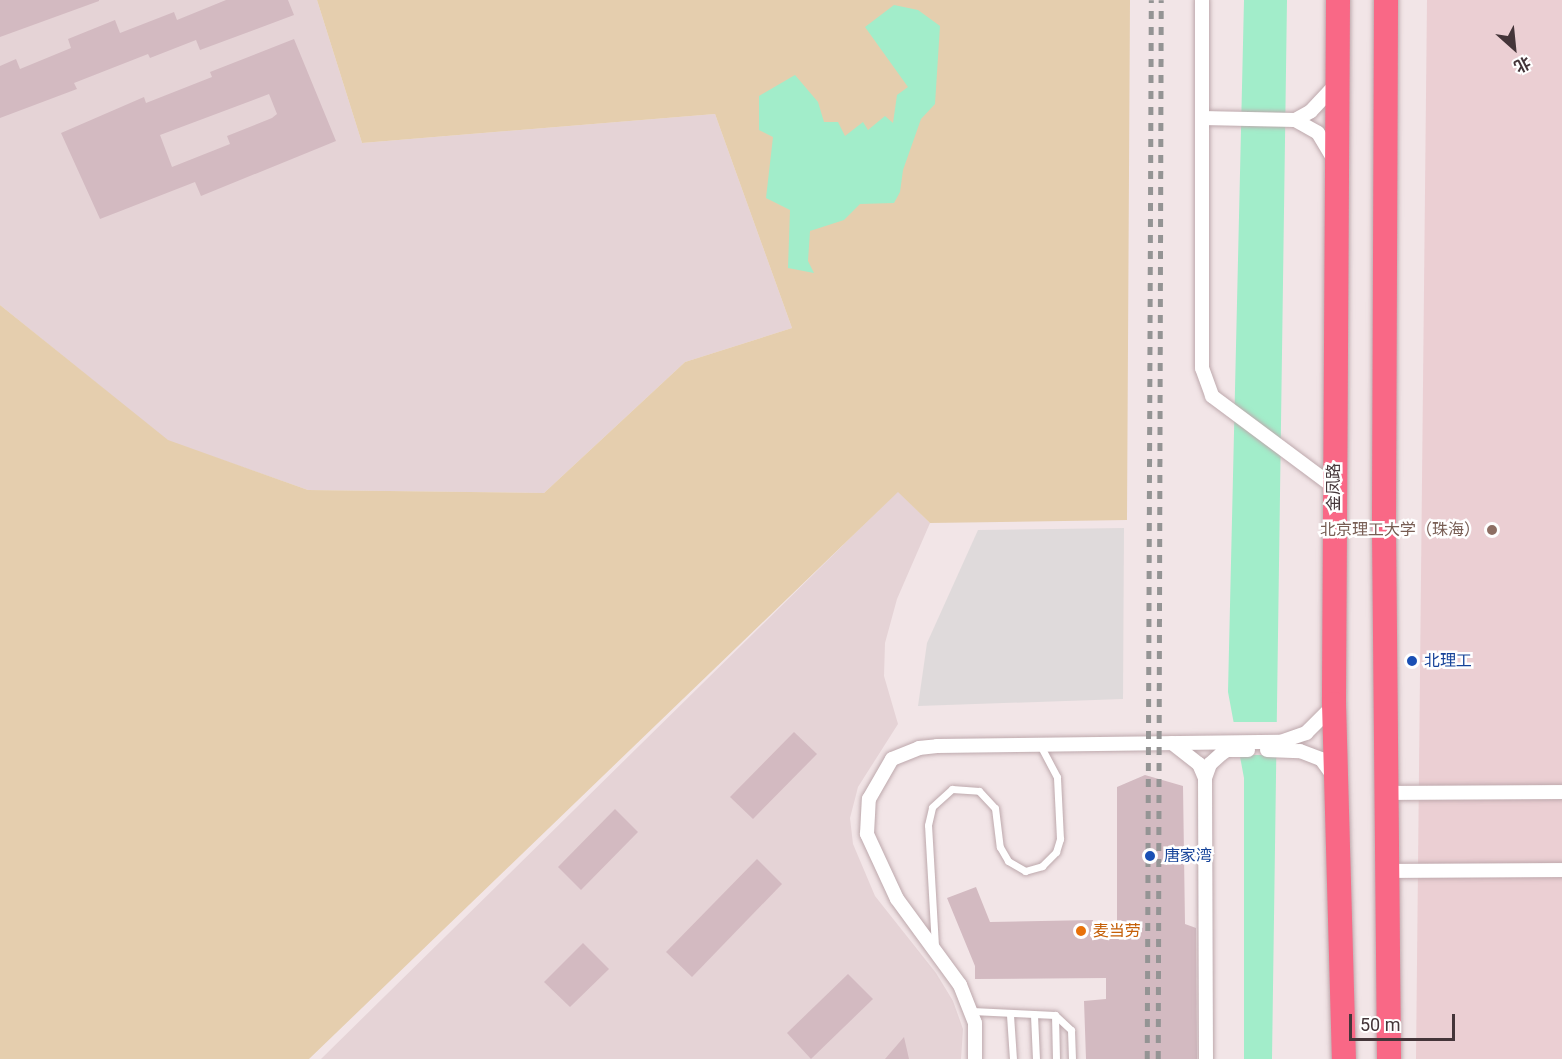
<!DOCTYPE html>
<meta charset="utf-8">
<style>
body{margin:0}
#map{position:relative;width:1562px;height:1059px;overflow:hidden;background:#f2e5e7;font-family:Roboto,"Noto Sans SC",sans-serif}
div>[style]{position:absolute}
.residential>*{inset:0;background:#e5d3d6}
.education>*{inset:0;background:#ebcfd3}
.green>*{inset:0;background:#e5ceae}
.parking>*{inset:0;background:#dfdadb}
.water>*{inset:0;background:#a2edca}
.pier>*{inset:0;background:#f2e5e7}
.building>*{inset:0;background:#d3bac1}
.roads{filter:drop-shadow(0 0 2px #bda8ac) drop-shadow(0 0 2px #bda8ac)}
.lane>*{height:7px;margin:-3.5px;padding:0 3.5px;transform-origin:3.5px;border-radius:3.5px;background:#fff}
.street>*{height:14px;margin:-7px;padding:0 7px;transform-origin:7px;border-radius:7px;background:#fff}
.highway>*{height:24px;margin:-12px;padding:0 12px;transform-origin:12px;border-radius:12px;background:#f96886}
.rail>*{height:4.5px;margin-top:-2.25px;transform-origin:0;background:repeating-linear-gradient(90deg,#949494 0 8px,transparent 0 16px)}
.dots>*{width:16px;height:16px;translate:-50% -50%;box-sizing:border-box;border:3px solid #fff;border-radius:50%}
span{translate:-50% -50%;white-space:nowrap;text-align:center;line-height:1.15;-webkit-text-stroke:5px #fff;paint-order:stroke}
.street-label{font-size:16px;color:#443539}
.education-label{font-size:16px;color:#785e54}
.right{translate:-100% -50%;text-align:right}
.transit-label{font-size:16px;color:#164399}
.left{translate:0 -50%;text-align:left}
.food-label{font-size:16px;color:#c56008}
.north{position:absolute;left:1484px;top:18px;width:60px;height:60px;-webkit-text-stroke:4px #fff;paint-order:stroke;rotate:153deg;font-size:16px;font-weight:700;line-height:24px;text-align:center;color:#443539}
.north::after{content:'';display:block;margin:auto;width:21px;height:27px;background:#443539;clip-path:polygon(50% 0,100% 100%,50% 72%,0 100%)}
.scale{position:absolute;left:1349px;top:1014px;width:106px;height:27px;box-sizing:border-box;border:3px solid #443539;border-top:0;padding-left:8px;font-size:18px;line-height:21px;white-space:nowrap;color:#443539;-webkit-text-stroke:4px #fff;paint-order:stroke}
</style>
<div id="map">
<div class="residential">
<i style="clip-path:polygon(0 0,317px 0,362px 143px,715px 114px,792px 328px,685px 362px,544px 493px,308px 490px,168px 441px,0 305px)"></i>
<i style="clip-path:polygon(898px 491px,930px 523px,897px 599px,885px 643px,884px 676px,898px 724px,858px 787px,850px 818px,853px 844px,875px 896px,936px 973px,953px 1001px,963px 1029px,961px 1059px,321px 1059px)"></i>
</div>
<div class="education">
<i style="clip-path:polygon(1427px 0,1562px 0,1562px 1059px,1416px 1059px)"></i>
</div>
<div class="green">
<i style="clip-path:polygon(317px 0,1130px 0,1127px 520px,930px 523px,898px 492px,309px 1059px,0 1059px,0 305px,168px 440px,308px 490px,544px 493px,685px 362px,792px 328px,715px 114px,362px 143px)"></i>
</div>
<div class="parking">
<i style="clip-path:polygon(1124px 528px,1123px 699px,918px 706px,927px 643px,978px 530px)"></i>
</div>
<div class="water">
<i style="clip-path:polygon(1244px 0,1287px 0,1272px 1059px,1244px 1059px,1244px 778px,1228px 692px)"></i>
<i style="clip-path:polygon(894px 5px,918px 10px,940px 26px,935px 104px,921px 119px,903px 170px,900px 192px,894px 203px,860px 204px,844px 220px,810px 231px,808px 261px,814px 273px,788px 268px,790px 210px,766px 198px,773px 137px,759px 130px,759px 96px,795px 75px,818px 102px,824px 122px,838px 122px,845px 136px,863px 122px,868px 130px,885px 116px,893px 123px,897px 95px,908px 87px,865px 27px)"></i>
</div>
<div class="pier">
<i style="clip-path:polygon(1230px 722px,1279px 722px,1279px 755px,1237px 755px)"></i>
</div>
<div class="building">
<i style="clip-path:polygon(0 0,99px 0,99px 1px,0 37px)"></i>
<i style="clip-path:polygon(226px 0,288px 0,294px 15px,200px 50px,196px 40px,150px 58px,148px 54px,74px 83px,77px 89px,0 118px,0 66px,16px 59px,20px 69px,71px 48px,68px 39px,115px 20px,120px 33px,174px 12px,177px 20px)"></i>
<i style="clip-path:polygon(evenodd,294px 39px,336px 141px,201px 196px,195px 182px,100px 219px,61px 133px,144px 97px,146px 103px,212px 77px,210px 72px,294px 39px,269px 94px,277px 114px,272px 118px,227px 136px,230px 144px,172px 167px,160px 135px,269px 94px)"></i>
<i style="clip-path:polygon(794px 732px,817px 754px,753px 819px,730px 797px)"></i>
<i style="clip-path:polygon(1145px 775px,1183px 786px,1185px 924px,1196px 928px,1197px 1059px,1086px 1059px,1084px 1001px,1106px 999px,1106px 978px,975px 979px,975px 966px,947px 898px,976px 887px,990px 922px,1093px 920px,1093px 935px,1117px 924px,1117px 787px)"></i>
<i style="clip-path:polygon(615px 809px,638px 832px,581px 890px,558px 867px)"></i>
<i style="clip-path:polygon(757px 859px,782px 884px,692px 977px,666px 952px)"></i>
<i style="clip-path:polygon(583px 943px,609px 969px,570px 1007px,544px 982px)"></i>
<i style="clip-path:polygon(848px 974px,873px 999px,811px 1059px,787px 1033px)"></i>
<i style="clip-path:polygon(904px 1037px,909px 1059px,885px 1059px)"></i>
</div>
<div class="roads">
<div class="lane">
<i style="left:935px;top:946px;width:121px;rotate:-93.3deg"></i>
<i style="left:928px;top:825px;width:18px;rotate:-77deg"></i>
<i style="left:932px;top:807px;width:27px;rotate:-42deg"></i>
<i style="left:952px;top:789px;width:27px;rotate:4deg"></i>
<i style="left:979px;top:791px;width:23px;rotate:47deg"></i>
<i style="left:995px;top:808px;width:39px;rotate:83deg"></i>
<i style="left:1000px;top:847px;width:16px;rotate:60deg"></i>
<i style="left:1008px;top:861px;width:20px;rotate:30deg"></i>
<i style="left:1025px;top:871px;width:18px;rotate:-16deg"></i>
<i style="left:1042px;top:866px;width:20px;rotate:-45deg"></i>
<i style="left:1056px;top:852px;width:14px;rotate:-73deg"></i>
<i style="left:1060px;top:839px;width:62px;rotate:-92.8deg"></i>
<i style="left:1057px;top:777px;width:36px;rotate:-118deg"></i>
<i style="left:972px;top:1011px;width:83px;rotate:2.8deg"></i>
<i style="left:1055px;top:1015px;width:22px;rotate:43deg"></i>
<i style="left:1071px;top:1030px;width:29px;rotate:88deg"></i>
<i style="left:1010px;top:1015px;width:44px;rotate:86.1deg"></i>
<i style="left:1034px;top:1015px;width:44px;rotate:87.4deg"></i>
<i style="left:1055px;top:1015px;width:44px;rotate:88.7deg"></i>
</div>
<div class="street">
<i style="left:1202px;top:0;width:368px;rotate:90deg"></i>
<i style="left:1202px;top:368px;width:30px;rotate:70deg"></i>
<i style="left:1212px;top:396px;width:152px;rotate:36.7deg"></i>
<i style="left:1202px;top:118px;width:93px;rotate:1.2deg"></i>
<i style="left:1295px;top:120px;width:18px;rotate:-29deg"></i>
<i style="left:1311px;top:111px;width:37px;rotate:-47deg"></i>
<i style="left:1295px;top:120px;width:26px;rotate:29deg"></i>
<i style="left:1318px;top:133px;width:31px;rotate:59deg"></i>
<i style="left:1172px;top:743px;width:34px;rotate:38deg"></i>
<i style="left:1199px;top:764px;width:15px;rotate:67deg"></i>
<i style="left:1205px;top:778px;width:281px;rotate:89.8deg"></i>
<i style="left:1267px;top:750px;width:33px;rotate:2deg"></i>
<i style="left:1300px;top:751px;width:22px;rotate:21deg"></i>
<i style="left:1321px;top:759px;width:22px;rotate:54deg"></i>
<i style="left:1205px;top:778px;width:15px;rotate:-70deg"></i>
<i style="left:1210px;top:764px;width:15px;rotate:-42deg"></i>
<i style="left:1221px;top:754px;width:7px;rotate:-34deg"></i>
<i style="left:1227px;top:750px;width:21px"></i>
<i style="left:1387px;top:793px;width:175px;rotate:-0.3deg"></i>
<i style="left:1388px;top:871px;width:174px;rotate:-0.3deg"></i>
<i style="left:975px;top:1059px;width:36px;rotate:-90deg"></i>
<i style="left:975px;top:1023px;width:41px;rotate:-111.5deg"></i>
<i style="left:960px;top:985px;width:107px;rotate:-126.2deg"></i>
<i style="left:897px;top:899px;width:72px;rotate:-114.8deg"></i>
<i style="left:867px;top:834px;width:35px;rotate:-87deg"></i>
<i style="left:869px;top:799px;width:46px;rotate:-60.1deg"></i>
<i style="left:892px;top:759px;width:29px;rotate:-22deg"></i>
<i style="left:919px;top:748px;width:18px;rotate:-6deg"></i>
<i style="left:937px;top:746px;width:343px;rotate:-0.7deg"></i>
<i style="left:1280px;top:742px;width:28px;rotate:-19deg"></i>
<i style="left:1306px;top:733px;width:38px;rotate:-45deg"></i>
</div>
<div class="highway">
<i style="left:1338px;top:0;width:704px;rotate:90.33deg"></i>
<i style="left:1334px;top:704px;width:355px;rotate:88.4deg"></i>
<i style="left:1386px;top:0;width:528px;rotate:90.22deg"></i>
<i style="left:1384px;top:528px;width:531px;rotate:89.46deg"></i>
</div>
</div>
<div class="rail">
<i style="left:1147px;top:1059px;width:1059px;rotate:-89.78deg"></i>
<i style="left:1158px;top:1059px;width:1059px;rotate:-89.84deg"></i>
</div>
<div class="dots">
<i style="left:1492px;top:530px;background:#8d6e63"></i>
<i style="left:1412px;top:661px;background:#1a4fb4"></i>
<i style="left:1150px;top:856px;background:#1a4fb4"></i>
<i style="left:1081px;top:931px;background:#e8710a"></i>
</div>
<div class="street-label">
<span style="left:1334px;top:487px;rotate:-90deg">金凤路</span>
</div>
<div class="education-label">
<span class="right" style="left:1480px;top:530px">北京理工大学（珠海）</span>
</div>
<div class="transit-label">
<span class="left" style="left:1424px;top:661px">北理工</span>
<span class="left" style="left:1164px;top:856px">唐家湾</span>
</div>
<div class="food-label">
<span class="left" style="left:1093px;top:931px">麦当劳</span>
</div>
<div class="north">北</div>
<div class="scale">50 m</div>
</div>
